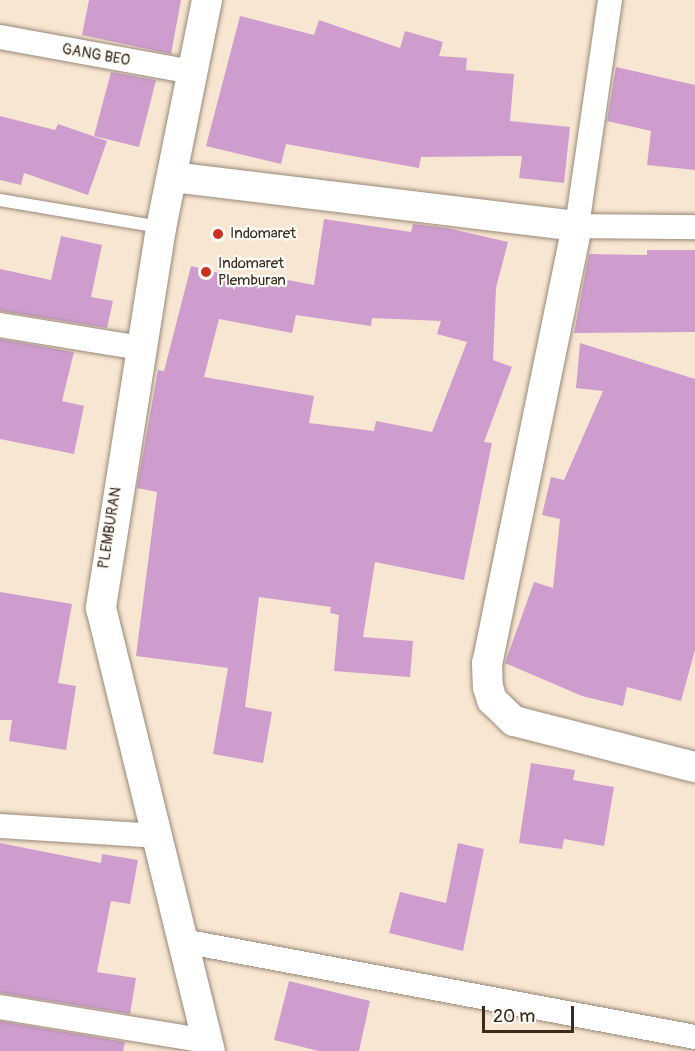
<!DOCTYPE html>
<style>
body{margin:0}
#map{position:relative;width:695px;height:1051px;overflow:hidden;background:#f7e7d2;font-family:Pangolin,sans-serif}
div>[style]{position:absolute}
.building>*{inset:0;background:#ce9dce}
.roads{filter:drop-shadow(0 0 2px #998878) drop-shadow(0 0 2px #998878)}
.service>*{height:12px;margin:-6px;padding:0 6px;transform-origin:6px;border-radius:6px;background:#fff}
.minor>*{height:24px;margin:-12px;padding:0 12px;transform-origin:12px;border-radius:12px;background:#fff}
.tertiary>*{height:30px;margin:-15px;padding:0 15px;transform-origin:15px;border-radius:15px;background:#fff}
.dots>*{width:16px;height:16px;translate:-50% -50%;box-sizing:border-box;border:3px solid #fdfcf7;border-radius:50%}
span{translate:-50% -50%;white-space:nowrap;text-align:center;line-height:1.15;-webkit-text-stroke:4.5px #fdfcf7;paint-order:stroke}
.street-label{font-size:15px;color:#3b2a1e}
.poi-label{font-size:15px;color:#3b2a1e}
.left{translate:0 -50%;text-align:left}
.scale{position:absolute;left:482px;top:1006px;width:92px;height:27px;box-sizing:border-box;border:3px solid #3b2a1e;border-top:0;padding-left:8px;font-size:18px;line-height:21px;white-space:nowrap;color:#3b2a1e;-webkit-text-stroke:4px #fdfcf7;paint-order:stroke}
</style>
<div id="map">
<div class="building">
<i style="clip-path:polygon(89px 0,181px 0,171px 54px,82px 35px)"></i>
<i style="clip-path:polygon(240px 16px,314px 35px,319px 20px,400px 48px,405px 31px,443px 42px,439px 56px,467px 58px,466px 70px,514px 74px,510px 121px,570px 127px,564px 183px,519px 178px,522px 156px,421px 157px,419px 168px,286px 144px,281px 164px,206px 146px)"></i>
<i style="clip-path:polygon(616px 67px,695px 85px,695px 170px,647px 165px,651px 131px,607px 121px)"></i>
<i style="clip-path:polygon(111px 72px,156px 80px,139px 147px,94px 136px)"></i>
<i style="clip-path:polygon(0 116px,55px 130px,58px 124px,107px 141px,88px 195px,24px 173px,21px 185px,0 180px)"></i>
<i style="clip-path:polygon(evenodd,324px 219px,411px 232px,413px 224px,447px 228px,508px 242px,496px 288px,493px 360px,512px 367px,484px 442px,492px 443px,464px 580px,375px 562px,363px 637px,413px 641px,410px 677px,334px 671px,339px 615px,330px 613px,331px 607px,259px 597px,245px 707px,272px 712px,263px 763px,213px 754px,228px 668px,136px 656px,157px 492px,137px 488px,158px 370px,164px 371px,191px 266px,260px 283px,262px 275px,314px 285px,324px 219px,296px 315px,371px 326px,372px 318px,441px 321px,437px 334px,467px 342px,432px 432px,376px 421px,374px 431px,309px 423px,314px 396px,204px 377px,219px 319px,292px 333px,296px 315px)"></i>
<i style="clip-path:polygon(61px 236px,102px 245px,91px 297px,113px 301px,107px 328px,0 311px,0 269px,51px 280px)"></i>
<i style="clip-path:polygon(647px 250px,695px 250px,695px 332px,574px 333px,589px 254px,647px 255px)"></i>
<i style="clip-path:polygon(0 339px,74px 352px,62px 401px,84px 406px,74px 454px,0 439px)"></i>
<i style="clip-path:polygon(580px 343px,695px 379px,695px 650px,681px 701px,627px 687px,623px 706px,582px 696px,505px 663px,534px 582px,553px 588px,560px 519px,542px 515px,551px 477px,564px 480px,603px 391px,576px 388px)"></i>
<i style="clip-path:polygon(0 592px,72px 604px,58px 683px,76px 686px,66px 750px,9px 741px,12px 720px,0 720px)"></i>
<i style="clip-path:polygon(531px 763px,575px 770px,573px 780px,614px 787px,604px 846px,564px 839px,562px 849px,519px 843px)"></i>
<i style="clip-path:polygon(0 843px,101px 863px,102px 854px,138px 860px,130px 904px,111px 901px,97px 972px,136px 978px,130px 1014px,0 993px)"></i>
<i style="clip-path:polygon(458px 843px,484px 849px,463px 951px,389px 933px,400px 892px,446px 903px)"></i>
<i style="clip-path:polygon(289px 981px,370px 1001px,359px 1051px,319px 1051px,274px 1040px)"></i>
<i style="clip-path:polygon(0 1021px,125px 1042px,123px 1051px,0 1051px)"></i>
</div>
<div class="roads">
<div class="service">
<i style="left:0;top:200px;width:162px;rotate:9.6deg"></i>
</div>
<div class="minor">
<i style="left:610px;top:0;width:228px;rotate:98.3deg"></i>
<i style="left:577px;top:226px;width:118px;rotate:0.5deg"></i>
<i style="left:0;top:37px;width:196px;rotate:10.3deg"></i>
<i style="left:0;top:325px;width:142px;rotate:9.3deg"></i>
<i style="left:0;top:826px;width:157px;rotate:3.6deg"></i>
<i style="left:183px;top:941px;width:521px;rotate:10.62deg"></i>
<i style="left:0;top:1007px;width:211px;rotate:9.3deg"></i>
</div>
<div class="tertiary">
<i style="left:207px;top:0;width:233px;rotate:101.4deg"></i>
<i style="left:161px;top:228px;width:385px;rotate:99deg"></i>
<i style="left:101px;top:608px;width:456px;rotate:76.2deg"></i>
<i style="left:172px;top:177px;width:408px;rotate:6.9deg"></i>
<i style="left:577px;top:226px;width:446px;rotate:101.6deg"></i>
<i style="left:487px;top:663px;width:24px;rotate:88deg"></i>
<i style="left:488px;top:687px;width:14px;rotate:73deg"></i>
<i style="left:492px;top:700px;width:30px;rotate:44deg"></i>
<i style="left:514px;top:721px;width:187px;rotate:14.3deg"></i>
</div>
</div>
<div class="dots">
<i style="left:218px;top:234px;background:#c8321e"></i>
<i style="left:206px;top:272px;background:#c8321e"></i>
</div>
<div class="street-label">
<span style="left:96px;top:55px;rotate:10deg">GANG BEO</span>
<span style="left:110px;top:528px;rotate:-81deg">PLEMBURAN</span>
</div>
<div class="poi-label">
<span class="left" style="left:230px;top:234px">Indomaret</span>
<span class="left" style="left:218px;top:272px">Indomaret<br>Plemburan</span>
</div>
<div class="scale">20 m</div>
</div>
